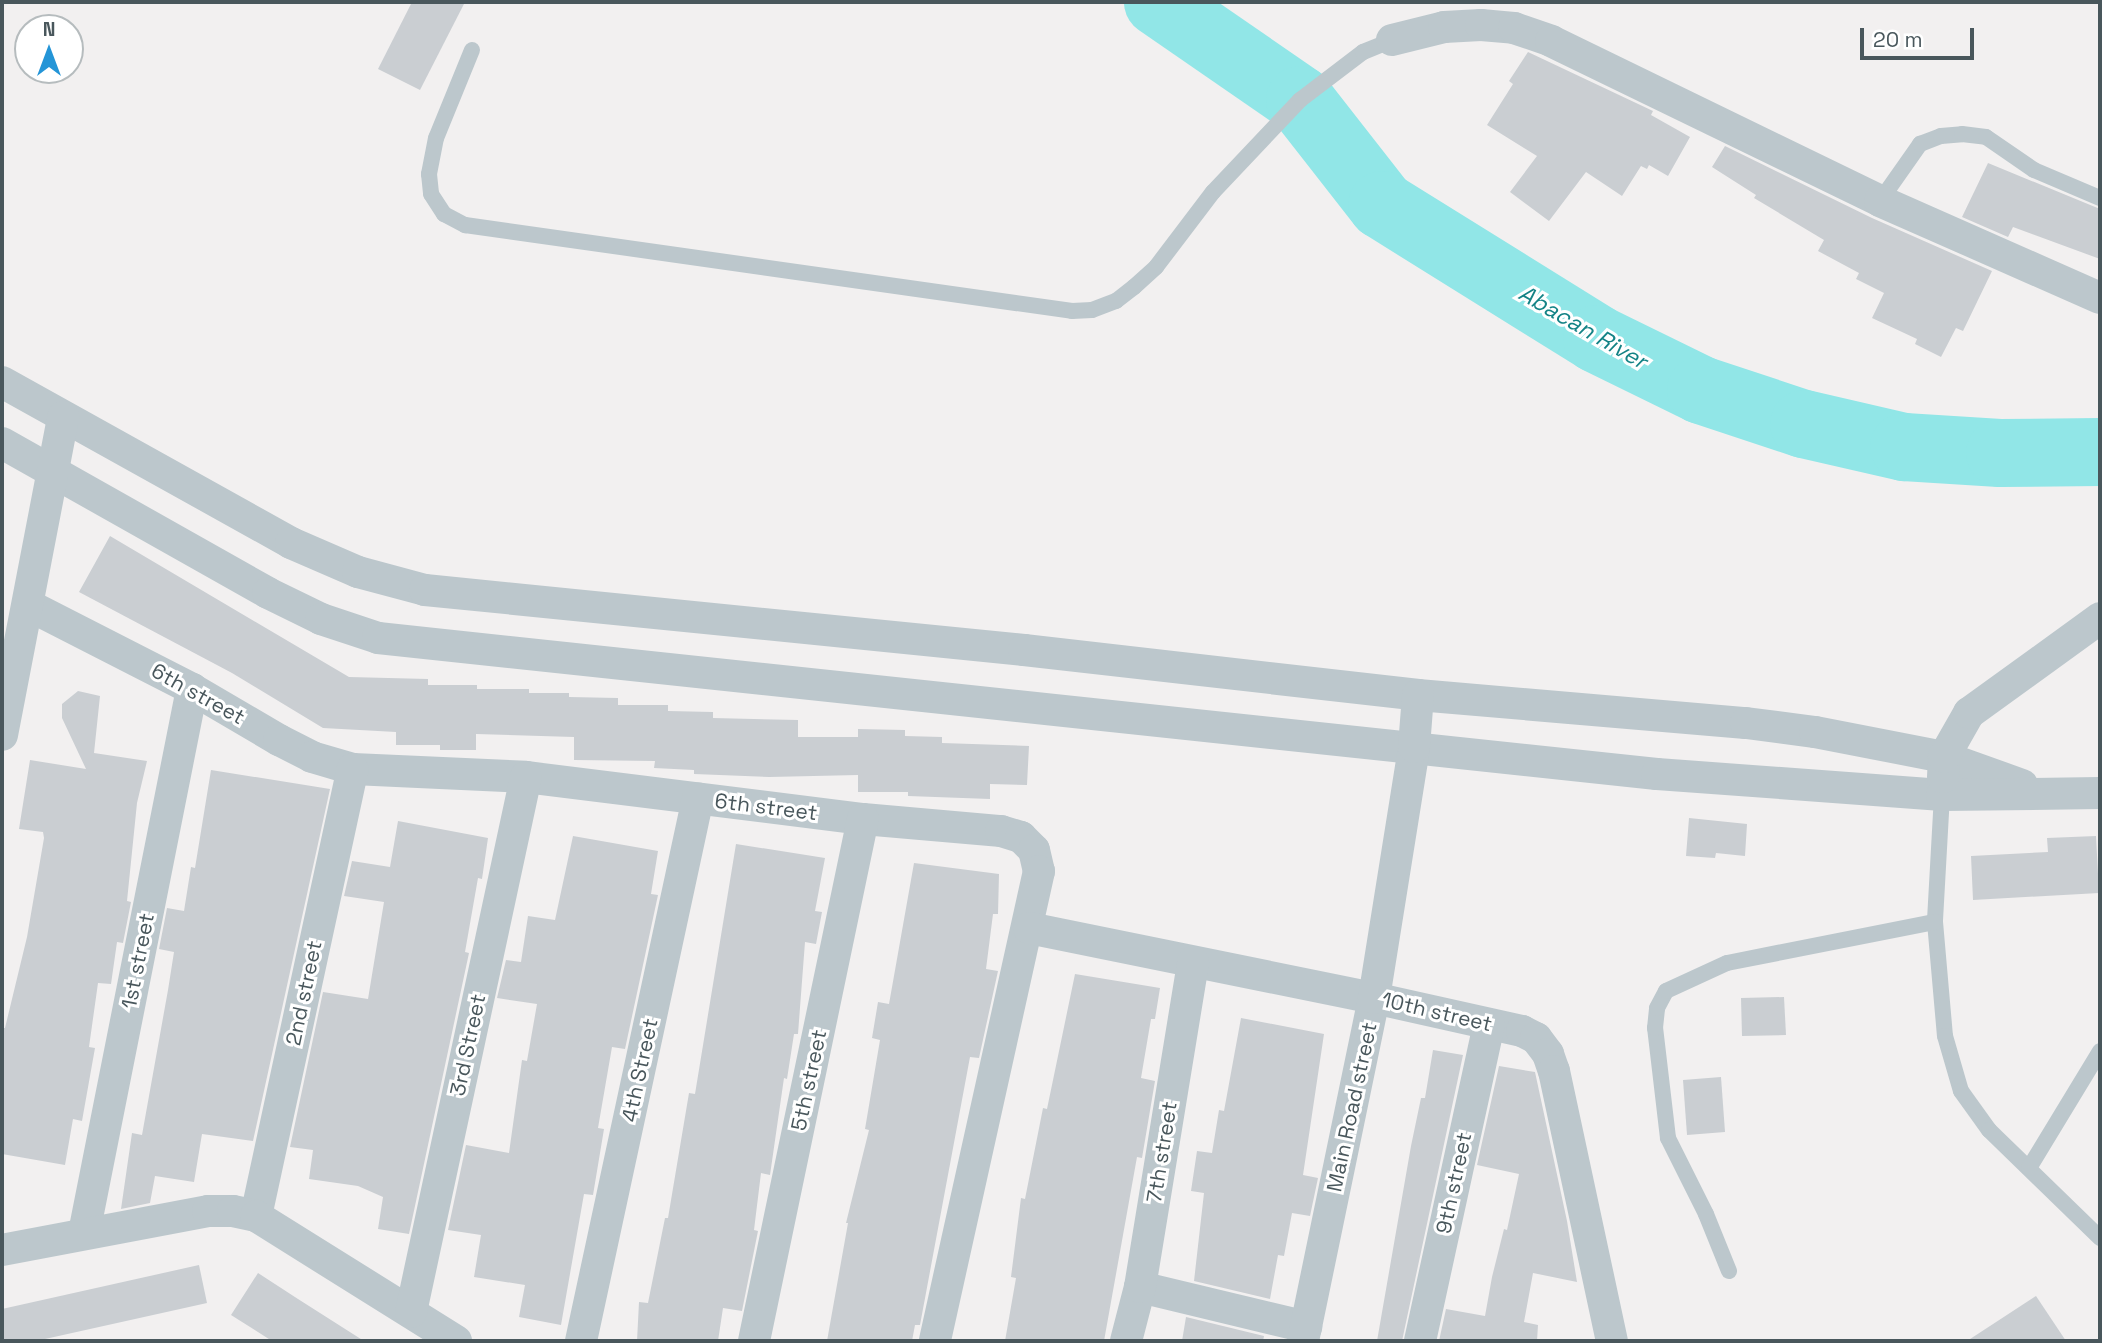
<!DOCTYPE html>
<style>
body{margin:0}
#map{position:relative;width:2102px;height:1343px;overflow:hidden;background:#f2f0f0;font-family:"Space Grotesk",sans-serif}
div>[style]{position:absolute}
.river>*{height:68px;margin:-34px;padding:0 34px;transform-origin:34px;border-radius:34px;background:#91e6e7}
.building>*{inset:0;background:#caced2}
.service>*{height:16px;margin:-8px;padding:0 8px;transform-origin:8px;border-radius:8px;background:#bcc7cc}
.minor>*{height:32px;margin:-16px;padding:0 16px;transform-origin:16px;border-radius:16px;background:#bcc7cc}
span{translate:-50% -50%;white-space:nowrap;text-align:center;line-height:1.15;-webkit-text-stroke:6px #fff;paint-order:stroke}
.street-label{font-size:21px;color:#49575c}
.water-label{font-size:23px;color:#148386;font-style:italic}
.frame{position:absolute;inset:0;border:4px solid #49575c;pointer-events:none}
.north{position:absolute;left:14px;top:14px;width:70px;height:70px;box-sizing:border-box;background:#fff;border:2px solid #b6bcbe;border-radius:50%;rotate:0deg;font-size:19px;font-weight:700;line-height:28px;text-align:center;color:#49575c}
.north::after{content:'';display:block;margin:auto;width:24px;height:32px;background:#2495d7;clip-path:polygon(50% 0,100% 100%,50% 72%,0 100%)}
.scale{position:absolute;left:1860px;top:28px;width:114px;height:32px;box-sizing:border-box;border:4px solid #49575c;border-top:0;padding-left:9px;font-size:21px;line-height:24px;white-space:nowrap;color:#49575c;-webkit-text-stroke:5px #fff;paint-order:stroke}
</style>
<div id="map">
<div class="river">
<i style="left:1158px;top:2px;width:173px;rotate:34.6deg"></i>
<i style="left:1300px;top:100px;width:133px;rotate:52deg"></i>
<i style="left:1382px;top:205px;width:253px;rotate:31.9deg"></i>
<i style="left:1597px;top:339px;width:116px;rotate:26.1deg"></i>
<i style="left:1701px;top:390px;width:108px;rotate:18.3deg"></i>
<i style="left:1804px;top:424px;width:103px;rotate:13deg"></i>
<i style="left:1904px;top:447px;width:96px;rotate:3.6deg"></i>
<i style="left:2000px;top:453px;width:100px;rotate:-0.6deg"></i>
</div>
<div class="building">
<i style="clip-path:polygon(412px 2px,465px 2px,420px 90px,378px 69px)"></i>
<i style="clip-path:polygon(1528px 52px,1653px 111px,1651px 115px,1690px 137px,1668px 176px,1649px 165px,1647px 169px,1641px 166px,1622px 196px,1586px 172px,1549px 221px,1510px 192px,1537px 156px,1487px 125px,1513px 84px,1509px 81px)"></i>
<i style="clip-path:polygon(1725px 146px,1872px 218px,1992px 271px,1963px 331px,1956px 328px,1941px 357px,1915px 344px,1917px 339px,1872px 318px,1884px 293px,1856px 279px,1859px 273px,1818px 251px,1824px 240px,1754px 198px,1756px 195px,1712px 167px)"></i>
<i style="clip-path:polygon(1988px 163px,2100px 209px,2100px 259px,2013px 227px,2008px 237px,1962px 217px)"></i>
<i style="clip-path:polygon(110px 536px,349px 677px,428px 679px,428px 685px,477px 685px,477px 689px,529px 689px,529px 693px,569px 693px,569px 697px,618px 698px,618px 705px,668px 705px,668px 711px,713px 712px,713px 718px,798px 720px,798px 737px,858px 737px,858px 729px,905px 730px,905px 736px,942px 737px,942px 743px,1029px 746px,1027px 785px,990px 784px,990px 799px,908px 796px,908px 792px,858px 792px,858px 775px,769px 777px,694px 774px,694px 770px,654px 768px,655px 761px,574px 760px,574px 737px,476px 734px,476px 750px,440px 750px,440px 745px,396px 745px,396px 732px,323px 728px,232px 673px,79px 592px)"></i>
<i style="clip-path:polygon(78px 691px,100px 696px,94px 753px,147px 761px,137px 803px,127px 901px,131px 902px,123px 943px,117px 942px,111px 984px,98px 983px,89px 1047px,95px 1048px,82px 1121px,73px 1119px,65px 1165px,2px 1154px,2px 1028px,5px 1028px,27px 937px,44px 838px,43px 832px,19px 829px,30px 760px,86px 769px,62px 718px,62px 704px)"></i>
<i style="clip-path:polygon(211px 770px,330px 789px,253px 1141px,202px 1134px,194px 1182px,155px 1176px,150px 1203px,121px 1209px,132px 1133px,142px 1135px,168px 990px,174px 952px,159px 949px,167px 908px,184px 911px,191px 867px,195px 868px)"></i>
<i style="clip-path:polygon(1689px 818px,1747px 824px,1745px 856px,1716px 853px,1715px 858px,1686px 856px)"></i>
<i style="clip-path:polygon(398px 821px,488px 838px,482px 879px,478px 878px,465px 952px,469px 953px,409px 1234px,378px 1229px,383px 1197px,358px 1186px,309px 1179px,313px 1150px,290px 1147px,323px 992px,368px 999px,384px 902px,344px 896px,352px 861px,390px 867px)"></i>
<i style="clip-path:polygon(573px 836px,658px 851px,651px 894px,658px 895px,625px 1049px,612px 1047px,598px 1128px,604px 1129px,593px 1195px,584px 1194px,561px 1325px,519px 1317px,525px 1285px,474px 1277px,481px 1235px,448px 1230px,466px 1145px,509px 1153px,522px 1060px,527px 1061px,537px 1004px,497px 998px,506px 960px,521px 962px,528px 916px,555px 920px)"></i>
<i style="clip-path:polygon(2096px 836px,2099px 893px,1973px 900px,1971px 856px,2048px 852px,2047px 838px)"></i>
<i style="clip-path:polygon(736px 844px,825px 858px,815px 911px,822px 912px,816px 944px,805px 942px,798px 1034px,794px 1034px,787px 1079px,784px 1078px,770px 1175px,761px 1173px,754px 1230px,758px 1231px,742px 1311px,723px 1308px,718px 1341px,637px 1341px,639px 1302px,648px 1303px,665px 1218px,668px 1218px,689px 1093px,695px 1094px)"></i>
<i style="clip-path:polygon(914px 863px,999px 874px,998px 914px,993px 914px,986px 969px,998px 971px,979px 1058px,970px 1057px,920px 1325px,915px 1325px,912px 1341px,827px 1341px,848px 1223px,846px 1223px,869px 1130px,865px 1129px,880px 1040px,872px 1038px,878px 1002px,889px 1004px)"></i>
<i style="clip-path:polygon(1075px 974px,1160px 988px,1155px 1019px,1151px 1019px,1141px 1078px,1155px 1081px,1142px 1158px,1137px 1157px,1104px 1341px,1005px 1341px,1016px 1278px,1011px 1277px,1021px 1198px,1025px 1199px,1043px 1108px,1047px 1109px)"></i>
<i style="clip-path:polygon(1784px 997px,1786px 1035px,1742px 1036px,1741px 998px)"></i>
<i style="clip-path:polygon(1241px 1018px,1324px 1034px,1303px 1175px,1318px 1178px,1310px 1216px,1292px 1213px,1284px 1256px,1278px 1255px,1270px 1299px,1194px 1281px,1204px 1193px,1191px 1191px,1197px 1151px,1212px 1153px,1219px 1110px,1224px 1111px)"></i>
<i style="clip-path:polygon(1433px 1050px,1463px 1055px,1402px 1341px,1377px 1341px,1411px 1146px,1421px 1098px,1425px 1098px)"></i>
<i style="clip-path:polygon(1499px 1066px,1535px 1072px,1567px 1221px,1577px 1282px,1533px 1273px,1524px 1322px,1538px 1325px,1537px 1341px,1439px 1341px,1446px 1309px,1485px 1316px,1492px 1277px,1504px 1229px,1507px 1230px,1519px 1174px,1477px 1165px)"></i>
<i style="clip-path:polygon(1721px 1077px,1725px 1132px,1687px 1135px,1683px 1080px)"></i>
<i style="clip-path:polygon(199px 1265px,207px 1303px,36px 1341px,2px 1341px,2px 1309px)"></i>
<i style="clip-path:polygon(258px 1273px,298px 1299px,364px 1341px,272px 1341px,231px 1315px)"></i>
<i style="clip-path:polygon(2036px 1296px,2066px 1341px,1967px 1341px)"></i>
<i style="clip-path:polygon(1186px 1317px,1264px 1336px,1263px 1341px,1182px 1341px)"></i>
</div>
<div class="service">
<i style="left:472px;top:50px;width:95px;rotate:112.2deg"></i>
<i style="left:436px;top:138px;width:37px;rotate:101deg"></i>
<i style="left:429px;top:174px;width:20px;rotate:84deg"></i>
<i style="left:431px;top:194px;width:24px;rotate:57deg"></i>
<i style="left:444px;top:214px;width:24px;rotate:28deg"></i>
<i style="left:465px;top:225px;width:613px;rotate:8.06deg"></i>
<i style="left:1072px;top:311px;width:20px;rotate:-3deg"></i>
<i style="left:1092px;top:310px;width:26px;rotate:-21deg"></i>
<i style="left:1116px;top:301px;width:23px;rotate:-38deg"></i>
<i style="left:1134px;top:287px;width:30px;rotate:-42deg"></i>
<i style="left:1156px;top:267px;width:94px;rotate:-52.8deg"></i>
<i style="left:1213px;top:192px;width:127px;rotate:-46.6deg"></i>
<i style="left:1300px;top:100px;width:79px;rotate:-37.3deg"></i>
<i style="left:1363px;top:52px;width:31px;rotate:-22deg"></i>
<i style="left:1880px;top:201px;width:70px;rotate:-54.9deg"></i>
<i style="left:1920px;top:144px;width:22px;rotate:-21deg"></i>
<i style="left:1941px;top:136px;width:21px;rotate:-5deg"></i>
<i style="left:1962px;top:134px;width:24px;rotate:7deg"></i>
<i style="left:1986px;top:137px;width:58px;rotate:34.5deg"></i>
<i style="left:2034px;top:170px;width:72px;rotate:23deg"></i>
<i style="left:1942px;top:795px;width:127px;rotate:93.2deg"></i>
<i style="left:1935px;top:922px;width:114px;rotate:85deg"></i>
<i style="left:1945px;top:1036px;width:57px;rotate:73.8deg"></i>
<i style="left:1961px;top:1091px;width:48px;rotate:54.3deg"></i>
<i style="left:1989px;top:1130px;width:155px;rotate:44.2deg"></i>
<i style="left:2029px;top:1168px;width:137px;rotate:-58.7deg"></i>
<i style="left:1729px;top:1271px;width:61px;rotate:-112deg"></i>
<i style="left:1706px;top:1214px;width:85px;rotate:-116.6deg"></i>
<i style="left:1668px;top:1138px;width:111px;rotate:-96.7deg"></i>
<i style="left:1655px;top:1028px;width:20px;rotate:-84deg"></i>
<i style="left:1657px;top:1008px;width:19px;rotate:-62deg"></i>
<i style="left:1666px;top:991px;width:67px;rotate:-24.7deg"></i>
<i style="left:1727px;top:963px;width:212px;rotate:-11.2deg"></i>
</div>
<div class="minor">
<i style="left:1392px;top:40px;width:54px;rotate:-14deg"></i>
<i style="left:1444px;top:27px;width:37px;rotate:-3deg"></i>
<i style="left:1481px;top:25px;width:33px;rotate:5deg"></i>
<i style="left:1514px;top:28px;width:39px;rotate:19deg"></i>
<i style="left:1551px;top:41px;width:366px;rotate:25.9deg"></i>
<i style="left:1880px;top:201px;width:240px;rotate:23.8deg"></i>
<i style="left:2px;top:382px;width:331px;rotate:29.1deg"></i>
<i style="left:291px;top:543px;width:73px;rotate:23.4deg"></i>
<i style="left:358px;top:572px;width:69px;rotate:15deg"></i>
<i style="left:425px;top:590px;width:602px;rotate:5.72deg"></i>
<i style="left:1024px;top:650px;width:397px;rotate:6.5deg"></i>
<i style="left:1418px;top:695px;width:329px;rotate:4.9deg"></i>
<i style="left:1746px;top:723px;width:70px;rotate:7.4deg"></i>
<i style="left:1815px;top:732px;width:131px;rotate:11deg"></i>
<i style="left:1944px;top:757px;width:83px;rotate:19.7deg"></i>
<i style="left:2px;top:443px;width:305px;rotate:29.4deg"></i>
<i style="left:268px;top:593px;width:59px;rotate:26.1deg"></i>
<i style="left:321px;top:619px;width:60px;rotate:18.4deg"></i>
<i style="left:378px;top:638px;width:1286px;rotate:6.07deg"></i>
<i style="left:1657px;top:774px;width:286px;rotate:4.2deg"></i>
<i style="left:1942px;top:795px;width:158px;rotate:-0.7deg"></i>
<i style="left:28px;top:605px;width:184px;rotate:27.1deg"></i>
<i style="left:192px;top:689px;width:101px;rotate:30.4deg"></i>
<i style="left:279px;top:740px;width:37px;rotate:27deg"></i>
<i style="left:312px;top:757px;width:43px;rotate:16.3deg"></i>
<i style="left:353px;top:769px;width:173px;rotate:2.6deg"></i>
<i style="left:526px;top:777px;width:340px;rotate:7.1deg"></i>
<i style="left:863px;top:819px;width:139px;rotate:5deg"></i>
<i style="left:1001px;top:831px;width:21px;rotate:17deg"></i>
<i style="left:1021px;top:837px;width:18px;rotate:45deg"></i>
<i style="left:1034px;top:850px;width:22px;rotate:77deg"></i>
<i style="left:1039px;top:871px;width:481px;rotate:102.5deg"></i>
<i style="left:2px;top:735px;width:324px;rotate:-79.1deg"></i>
<i style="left:1943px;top:777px;width:20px;rotate:-87deg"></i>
<i style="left:1944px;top:757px;width:51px;rotate:-60.4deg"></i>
<i style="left:1969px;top:713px;width:162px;rotate:-35.9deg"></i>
<i style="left:1029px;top:928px;width:352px;rotate:11.5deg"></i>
<i style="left:1374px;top:998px;width:152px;rotate:12.6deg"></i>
<i style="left:1522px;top:1031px;width:16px;rotate:27deg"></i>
<i style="left:1536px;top:1038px;width:20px;rotate:53deg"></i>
<i style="left:1548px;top:1054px;width:18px;rotate:71deg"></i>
<i style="left:1554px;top:1071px;width:276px;rotate:77.9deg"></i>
<i style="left:256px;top:1216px;width:457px;rotate:-77.8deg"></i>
<i style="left:84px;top:1233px;width:555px;rotate:-78.77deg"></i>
<i style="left:2px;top:1250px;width:210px;rotate:-10.7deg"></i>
<i style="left:208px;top:1211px;width:25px"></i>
<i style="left:233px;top:1211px;width:24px;rotate:12deg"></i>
<i style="left:256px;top:1216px;width:236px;rotate:32deg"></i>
<i style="left:1140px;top:1287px;width:171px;rotate:13.5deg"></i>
<i style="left:411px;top:1312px;width:547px;rotate:-77.87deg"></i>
<i style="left:581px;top:1341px;width:555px;rotate:-77.84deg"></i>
<i style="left:754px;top:1341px;width:533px;rotate:-78.21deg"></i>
<i style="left:1126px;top:1341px;width:56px;rotate:-75.5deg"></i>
<i style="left:1140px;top:1287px;width:329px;rotate:-80.7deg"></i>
<i style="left:1303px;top:1341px;width:350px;rotate:-78.3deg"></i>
<i style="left:1374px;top:998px;width:254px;rotate:-80.9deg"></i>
<i style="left:1414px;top:747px;width:52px;rotate:-85.6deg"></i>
<i style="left:1420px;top:1341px;width:324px;rotate:-77.7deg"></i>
</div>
<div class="street-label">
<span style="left:198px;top:694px;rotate:29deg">6th street</span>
<span style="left:766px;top:807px;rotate:7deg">6th street</span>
<span style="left:138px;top:961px;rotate:-79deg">1st street</span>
<span style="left:304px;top:993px;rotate:-78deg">2nd street</span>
<span style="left:1437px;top:1012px;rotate:13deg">10th street</span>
<span style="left:468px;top:1045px;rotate:-78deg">3rd Street</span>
<span style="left:640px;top:1070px;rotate:-78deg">4th Street</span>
<span style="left:809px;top:1080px;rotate:-78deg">5th street</span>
<span style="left:1352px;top:1107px;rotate:-78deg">Main Road street</span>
<span style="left:1162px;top:1152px;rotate:-81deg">7th street</span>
<span style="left:1454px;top:1183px;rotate:-78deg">9th street</span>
</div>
<div class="water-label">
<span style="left:1583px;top:327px;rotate:30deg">Abacan River</span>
</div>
<div class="frame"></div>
<div class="north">N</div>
<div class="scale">20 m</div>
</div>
